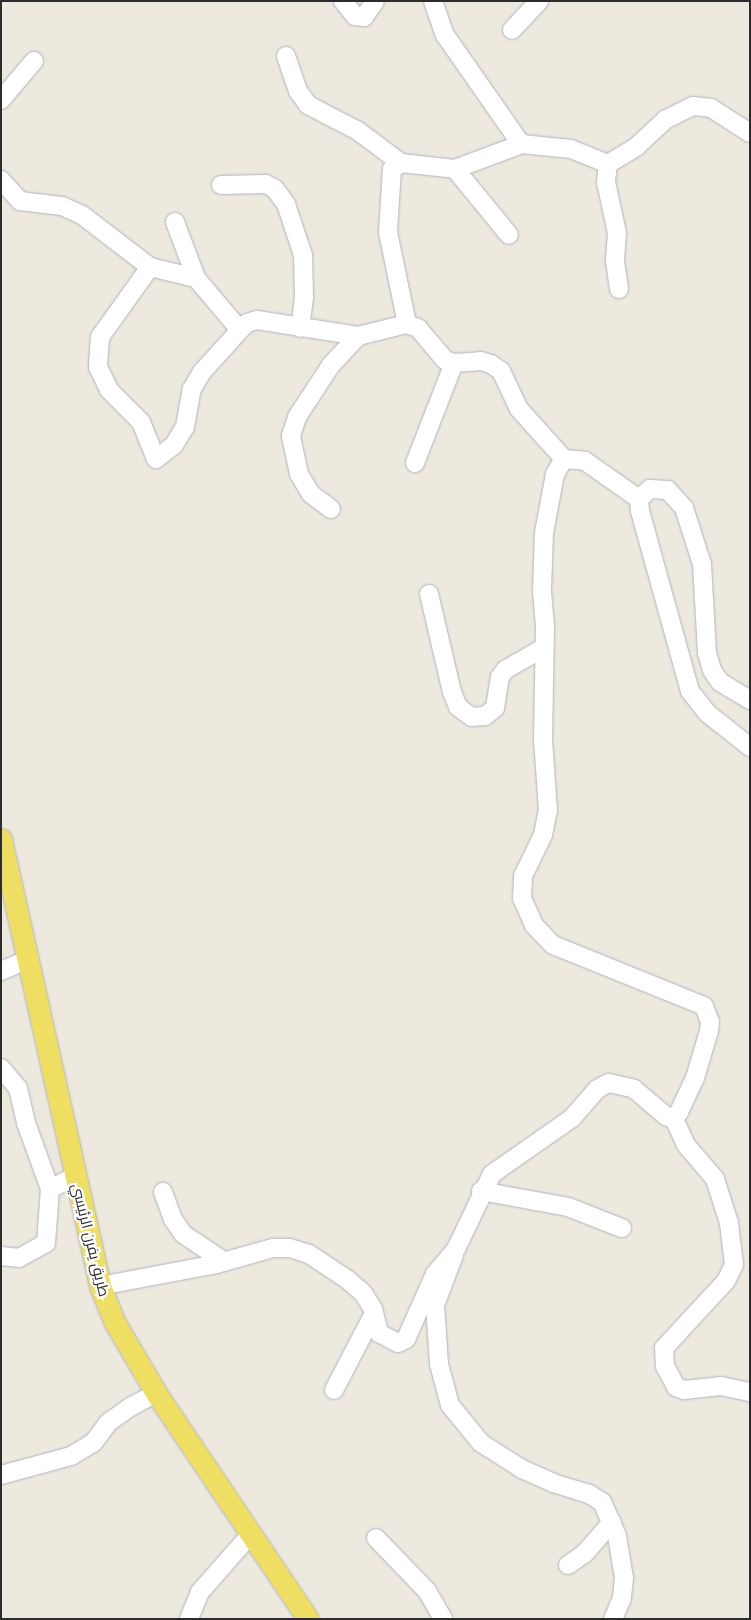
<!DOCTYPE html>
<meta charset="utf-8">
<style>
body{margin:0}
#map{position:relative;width:751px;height:1620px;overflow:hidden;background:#ede9df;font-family:"Open Sans",Cairo,sans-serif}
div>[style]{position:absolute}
.roads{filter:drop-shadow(0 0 1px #b2b3bf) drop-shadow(0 0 1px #b2b3bf)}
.minor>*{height:18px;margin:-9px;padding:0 9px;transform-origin:9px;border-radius:9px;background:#fff}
.major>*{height:21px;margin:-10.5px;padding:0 10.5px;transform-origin:10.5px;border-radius:10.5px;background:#eedf63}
span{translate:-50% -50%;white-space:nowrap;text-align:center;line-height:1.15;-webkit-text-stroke:4.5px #fff;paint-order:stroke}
.street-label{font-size:15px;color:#2c2c2c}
.frame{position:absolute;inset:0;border:2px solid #2c2c2c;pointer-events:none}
</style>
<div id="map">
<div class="roads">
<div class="minor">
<i style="left:343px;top:1px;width:19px;rotate:51deg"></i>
<i style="left:355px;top:16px;width:9px;rotate:6deg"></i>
<i style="left:364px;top:17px;width:19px;rotate:-55deg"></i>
<i style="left:433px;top:1px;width:36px;rotate:71deg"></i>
<i style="left:445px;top:35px;width:133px;rotate:55.1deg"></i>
<i style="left:512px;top:30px;width:40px;rotate:-47deg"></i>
<i style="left:286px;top:56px;width:37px;rotate:71deg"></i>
<i style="left:298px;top:91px;width:17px;rotate:54deg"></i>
<i style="left:308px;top:105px;width:56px;rotate:27.5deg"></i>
<i style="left:358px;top:131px;width:54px;rotate:36.7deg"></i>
<i style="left:1px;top:100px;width:51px;rotate:-49.8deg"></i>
<i style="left:455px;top:169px;width:85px;rotate:50.7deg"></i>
<i style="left:1px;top:180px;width:28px;rotate:48deg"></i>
<i style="left:20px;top:201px;width:42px;rotate:6.8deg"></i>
<i style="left:62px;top:206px;width:22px;rotate:24deg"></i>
<i style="left:82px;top:215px;width:86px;rotate:37.4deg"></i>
<i style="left:150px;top:267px;width:47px;rotate:13.4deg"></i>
<i style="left:196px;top:278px;width:68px;rotate:49.8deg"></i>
<i style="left:240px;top:330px;width:10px;rotate:-45deg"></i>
<i style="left:247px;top:323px;width:10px;rotate:-17deg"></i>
<i style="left:257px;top:320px;width:102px;rotate:9deg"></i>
<i style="left:358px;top:336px;width:50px;rotate:-13.8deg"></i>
<i style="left:407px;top:324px;width:12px;rotate:20deg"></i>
<i style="left:418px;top:328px;width:42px;rotate:49.8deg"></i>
<i style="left:445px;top:360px;width:9px;rotate:18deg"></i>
<i style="left:454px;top:363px;width:27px;rotate:-4deg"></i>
<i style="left:481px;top:361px;width:10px;rotate:17deg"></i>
<i style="left:491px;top:364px;width:12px;rotate:35deg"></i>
<i style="left:501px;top:371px;width:42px;rotate:64.7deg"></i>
<i style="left:519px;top:409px;width:67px;rotate:48deg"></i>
<i style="left:221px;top:185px;width:45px;rotate:-1.3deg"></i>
<i style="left:266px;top:184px;width:10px;rotate:29deg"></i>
<i style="left:275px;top:189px;width:19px;rotate:54deg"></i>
<i style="left:286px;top:204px;width:54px;rotate:71.6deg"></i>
<i style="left:303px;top:255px;width:42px;rotate:88.6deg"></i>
<i style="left:304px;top:297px;width:31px;rotate:97deg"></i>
<i style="left:175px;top:222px;width:60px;rotate:69.4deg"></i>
<i style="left:150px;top:267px;width:86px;rotate:125.5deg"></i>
<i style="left:100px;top:337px;width:30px;rotate:94deg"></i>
<i style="left:98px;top:367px;width:25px;rotate:64deg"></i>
<i style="left:109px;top:390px;width:45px;rotate:45deg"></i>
<i style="left:141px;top:422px;width:40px;rotate:68deg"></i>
<i style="left:156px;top:459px;width:23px;rotate:-38deg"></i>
<i style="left:174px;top:445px;width:21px;rotate:-59deg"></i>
<i style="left:185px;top:427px;width:39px;rotate:-80deg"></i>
<i style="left:192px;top:389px;width:20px;rotate:-60deg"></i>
<i style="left:202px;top:372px;width:57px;rotate:-47.9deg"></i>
<i style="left:619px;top:289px;width:29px;rotate:-98deg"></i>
<i style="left:615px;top:260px;width:27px;rotate:-86deg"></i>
<i style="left:617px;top:233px;width:52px;rotate:-102.2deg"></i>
<i style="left:606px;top:182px;width:18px;rotate:-84deg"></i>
<i style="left:608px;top:164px;width:33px;rotate:-31deg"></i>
<i style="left:636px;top:147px;width:40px;rotate:-43deg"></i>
<i style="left:665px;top:120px;width:31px;rotate:-27deg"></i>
<i style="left:693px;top:106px;width:18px;rotate:6deg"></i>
<i style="left:711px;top:108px;width:46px;rotate:32.7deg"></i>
<i style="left:407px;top:324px;width:94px;rotate:-101.7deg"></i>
<i style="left:388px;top:232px;width:63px;rotate:-86.4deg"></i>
<i style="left:392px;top:169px;width:11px;rotate:-34deg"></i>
<i style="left:401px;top:163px;width:54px;rotate:6.3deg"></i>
<i style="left:455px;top:169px;width:72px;rotate:-20.5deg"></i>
<i style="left:522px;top:144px;width:49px;rotate:5.8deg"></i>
<i style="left:571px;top:149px;width:40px;rotate:22deg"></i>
<i style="left:415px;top:463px;width:107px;rotate:-68.7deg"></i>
<i style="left:331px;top:509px;width:25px;rotate:-143deg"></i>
<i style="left:311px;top:494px;width:23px;rotate:-121deg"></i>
<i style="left:299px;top:474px;width:39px;rotate:-102deg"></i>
<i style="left:291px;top:436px;width:20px;rotate:-72deg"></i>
<i style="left:297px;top:417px;width:62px;rotate:-56.8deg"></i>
<i style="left:331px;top:365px;width:40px;rotate:-47deg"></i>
<i style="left:429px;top:594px;width:101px;rotate:76.8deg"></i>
<i style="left:452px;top:692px;width:16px;rotate:68deg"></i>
<i style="left:458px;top:707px;width:17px;rotate:36deg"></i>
<i style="left:472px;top:717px;width:13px;rotate:-4deg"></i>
<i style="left:485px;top:716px;width:13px;rotate:-39deg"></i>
<i style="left:495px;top:708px;width:31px;rotate:-81deg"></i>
<i style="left:500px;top:677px;width:9px;rotate:-54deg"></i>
<i style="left:505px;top:670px;width:46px;rotate:-29.9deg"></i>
<i style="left:750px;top:700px;width:35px;rotate:-149deg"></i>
<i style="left:720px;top:682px;width:14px;rotate:-124deg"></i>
<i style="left:712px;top:670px;width:18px;rotate:-106deg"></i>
<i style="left:707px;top:653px;width:89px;rotate:-93.2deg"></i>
<i style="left:702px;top:564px;width:59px;rotate:-107.8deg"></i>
<i style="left:684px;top:508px;width:24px;rotate:-132deg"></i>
<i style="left:668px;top:490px;width:18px;rotate:-177deg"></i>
<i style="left:650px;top:489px;width:15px;rotate:138deg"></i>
<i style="left:639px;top:499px;width:12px;rotate:85deg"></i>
<i style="left:640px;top:511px;width:187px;rotate:74.5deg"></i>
<i style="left:690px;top:691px;width:28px;rotate:52deg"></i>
<i style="left:707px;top:713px;width:55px;rotate:38.3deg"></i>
<i style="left:1px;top:971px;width:28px;rotate:-23deg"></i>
<i style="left:1px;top:1068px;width:26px;rotate:50deg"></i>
<i style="left:18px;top:1088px;width:36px;rotate:77deg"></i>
<i style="left:26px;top:1123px;width:70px;rotate:70deg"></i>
<i style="left:50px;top:1189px;width:28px;rotate:-27deg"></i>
<i style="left:674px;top:1119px;width:29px;rotate:65deg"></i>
<i style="left:686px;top:1145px;width:45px;rotate:49.5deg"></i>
<i style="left:715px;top:1179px;width:46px;rotate:72.3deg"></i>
<i style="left:729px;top:1223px;width:42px;rotate:83.2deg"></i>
<i style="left:734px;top:1265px;width:18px;rotate:117deg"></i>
<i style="left:726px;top:1281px;width:91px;rotate:132.8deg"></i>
<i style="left:664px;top:1348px;width:18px;rotate:87deg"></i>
<i style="left:665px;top:1366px;width:24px;rotate:62deg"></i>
<i style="left:676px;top:1387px;width:9px;rotate:21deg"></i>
<i style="left:684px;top:1390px;width:37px;rotate:-6deg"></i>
<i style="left:721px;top:1386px;width:30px;rotate:12deg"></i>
<i style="left:481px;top:1191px;width:88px;rotate:10.4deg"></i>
<i style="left:568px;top:1207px;width:58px;rotate:21.3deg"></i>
<i style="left:163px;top:1192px;width:29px;rotate:70deg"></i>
<i style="left:173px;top:1219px;width:18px;rotate:56deg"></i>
<i style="left:183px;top:1234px;width:50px;rotate:33.7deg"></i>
<i style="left:454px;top:1255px;width:53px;rotate:110.8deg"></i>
<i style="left:435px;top:1305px;width:59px;rotate:86.1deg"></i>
<i style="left:439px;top:1364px;width:42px;rotate:75deg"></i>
<i style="left:450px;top:1405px;width:49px;rotate:50.8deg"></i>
<i style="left:481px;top:1443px;width:49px;rotate:32.4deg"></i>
<i style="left:522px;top:1469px;width:34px;rotate:24deg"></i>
<i style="left:553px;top:1483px;width:38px;rotate:17deg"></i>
<i style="left:589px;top:1494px;width:15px;rotate:32deg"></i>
<i style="left:602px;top:1502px;width:37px;rotate:66deg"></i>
<i style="left:617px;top:1536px;width:43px;rotate:80.5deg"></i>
<i style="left:624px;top:1578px;width:20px;rotate:96deg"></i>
<i style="left:622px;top:1598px;width:23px;rotate:113deg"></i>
<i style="left:1px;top:1256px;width:18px;rotate:6deg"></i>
<i style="left:19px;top:1258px;width:31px;rotate:-29deg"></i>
<i style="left:46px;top:1243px;width:54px;rotate:-85.8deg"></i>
<i style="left:100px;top:1286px;width:118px;rotate:-10.7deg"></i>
<i style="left:216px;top:1264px;width:59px;rotate:-15.7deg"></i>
<i style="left:273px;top:1248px;width:17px"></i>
<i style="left:290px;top:1248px;width:20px;rotate:18deg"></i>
<i style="left:309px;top:1254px;width:47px;rotate:33.7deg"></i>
<i style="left:348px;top:1280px;width:20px;rotate:41deg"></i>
<i style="left:363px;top:1293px;width:19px;rotate:58deg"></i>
<i style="left:373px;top:1309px;width:25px;rotate:76deg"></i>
<i style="left:379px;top:1333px;width:21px;rotate:28deg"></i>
<i style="left:398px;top:1343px;width:9px;rotate:-27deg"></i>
<i style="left:406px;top:1339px;width:71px;rotate:-66deg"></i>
<i style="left:435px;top:1274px;width:33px;rotate:-50deg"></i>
<i style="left:456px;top:1249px;width:83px;rotate:-64.4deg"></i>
<i style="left:492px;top:1174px;width:98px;rotate:-35deg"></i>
<i style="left:572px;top:1118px;width:38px;rotate:-49deg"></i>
<i style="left:597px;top:1089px;width:13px;rotate:-27deg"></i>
<i style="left:609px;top:1083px;width:26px;rotate:13deg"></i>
<i style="left:634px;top:1089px;width:42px;rotate:40.2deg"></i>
<i style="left:666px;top:1116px;width:9px;rotate:21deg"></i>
<i style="left:674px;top:1119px;width:9px;rotate:-54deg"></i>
<i style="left:679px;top:1112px;width:38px;rotate:-65deg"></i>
<i style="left:695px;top:1078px;width:49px;rotate:-73.4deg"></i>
<i style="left:709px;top:1031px;width:9px;rotate:-84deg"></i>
<i style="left:710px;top:1022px;width:17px;rotate:-111deg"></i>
<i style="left:704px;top:1006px;width:163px;rotate:-158deg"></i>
<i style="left:553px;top:945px;width:28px;rotate:-134deg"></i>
<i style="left:534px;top:925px;width:30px;rotate:-114deg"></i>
<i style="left:522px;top:898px;width:22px;rotate:-87deg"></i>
<i style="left:523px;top:876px;width:46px;rotate:-64deg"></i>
<i style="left:543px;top:835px;width:25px;rotate:-79deg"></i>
<i style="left:548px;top:810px;width:70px;rotate:-94.1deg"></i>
<i style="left:543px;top:740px;width:114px;rotate:-89deg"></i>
<i style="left:545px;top:626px;width:34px;rotate:-95deg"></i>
<i style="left:542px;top:592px;width:59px;rotate:-88.1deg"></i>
<i style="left:544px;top:533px;width:60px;rotate:-79.4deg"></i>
<i style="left:555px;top:474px;width:17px;rotate:-59deg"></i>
<i style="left:564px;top:459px;width:21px;rotate:5deg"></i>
<i style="left:585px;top:461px;width:66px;rotate:35.1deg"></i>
<i style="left:334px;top:1390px;width:87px;rotate:-62.5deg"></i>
<i style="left:1px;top:1475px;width:73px;rotate:-15.2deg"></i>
<i style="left:71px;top:1456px;width:26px;rotate:-31deg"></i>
<i style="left:93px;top:1443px;width:26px;rotate:-53deg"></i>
<i style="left:109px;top:1422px;width:28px;rotate:-35deg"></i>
<i style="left:132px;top:1406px;width:27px;rotate:-28deg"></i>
<i style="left:376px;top:1538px;width:74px;rotate:46.1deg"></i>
<i style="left:427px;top:1591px;width:32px;rotate:60deg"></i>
<i style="left:568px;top:1565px;width:21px;rotate:-35deg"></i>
<i style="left:585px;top:1553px;width:41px;rotate:-48.9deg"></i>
<i style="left:189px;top:1619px;width:29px;rotate:-68deg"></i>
<i style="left:200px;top:1592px;width:76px;rotate:-48.7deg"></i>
</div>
<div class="major">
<i style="left:1px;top:839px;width:458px;rotate:77.5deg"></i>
<i style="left:100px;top:1286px;width:40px;rotate:68deg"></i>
<i style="left:115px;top:1323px;width:81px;rotate:59.6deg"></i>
<i style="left:156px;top:1393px;width:272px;rotate:56.1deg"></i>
</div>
</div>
<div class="street-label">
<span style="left:91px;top:1240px;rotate:76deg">طريق يفرن الرئيسي</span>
</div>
<div class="frame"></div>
</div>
